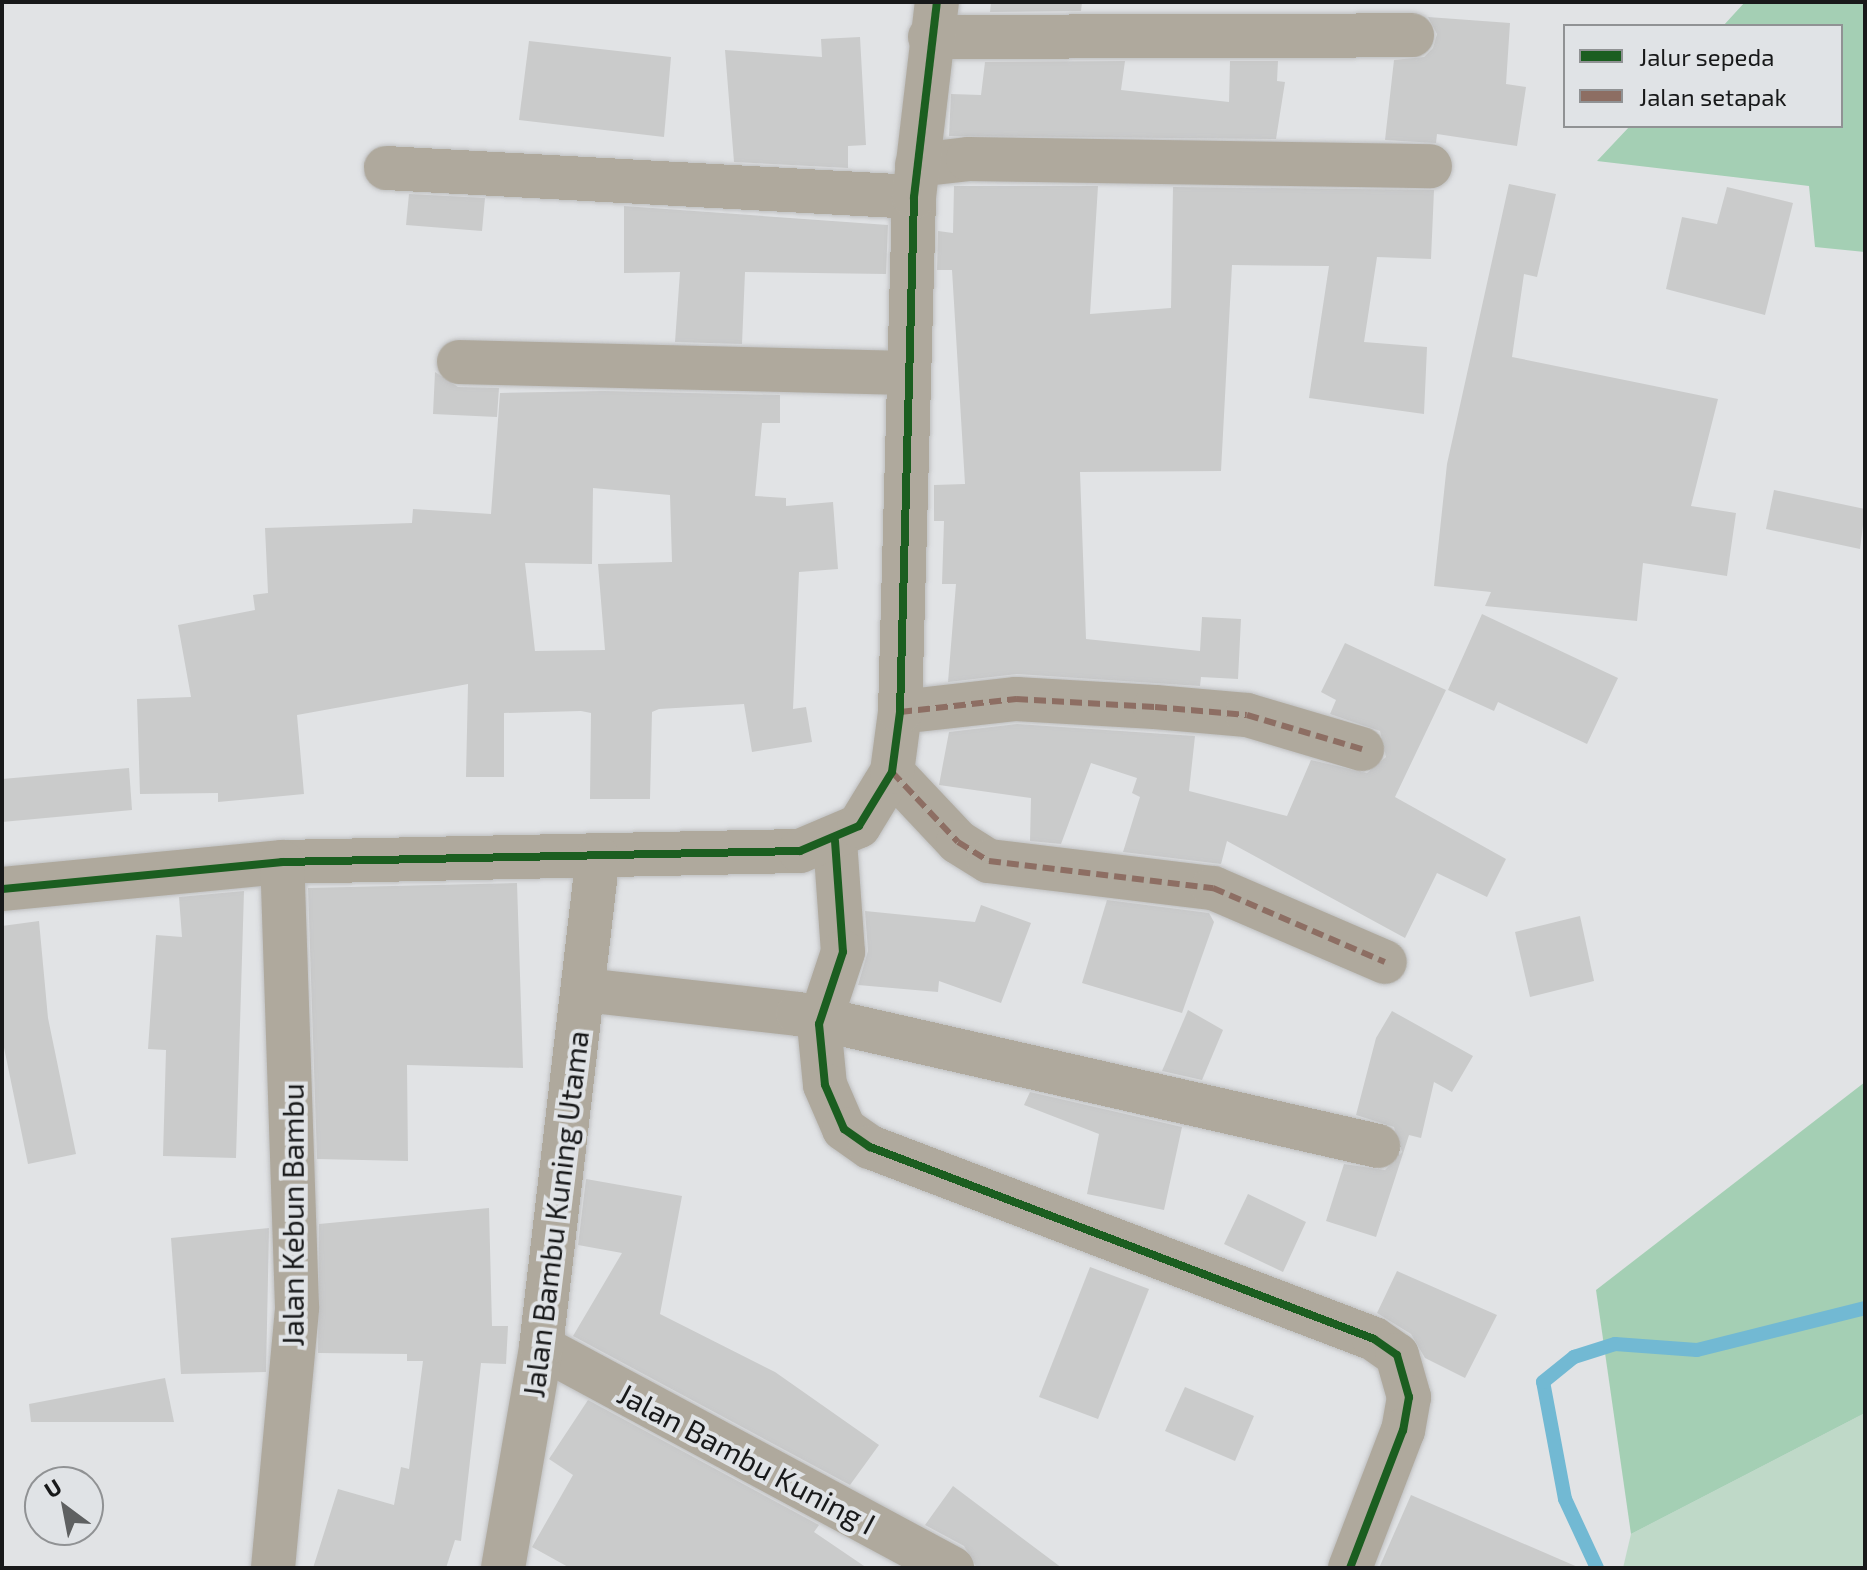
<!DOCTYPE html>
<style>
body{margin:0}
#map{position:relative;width:1867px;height:1570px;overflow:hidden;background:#e1e3e5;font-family:"Exo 2",sans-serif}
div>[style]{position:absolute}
.green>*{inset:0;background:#bfd9c8}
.forest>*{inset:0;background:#a4cfb4}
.stream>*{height:14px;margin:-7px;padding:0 7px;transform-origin:7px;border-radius:7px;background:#72b9d3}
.building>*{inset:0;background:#cacbcb}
.roads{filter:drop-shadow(0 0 2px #bebfc0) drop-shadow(0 0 2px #bebfc0)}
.street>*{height:44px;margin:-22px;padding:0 22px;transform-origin:22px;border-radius:22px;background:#afa99d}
.quiet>*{height:6px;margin-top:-3px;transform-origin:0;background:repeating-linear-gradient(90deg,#8d6e63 0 12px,transparent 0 18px)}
.cycleway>*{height:8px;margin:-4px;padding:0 4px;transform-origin:4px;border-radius:4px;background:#1b5e20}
span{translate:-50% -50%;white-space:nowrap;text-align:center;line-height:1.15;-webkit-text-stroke:8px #e0e3e6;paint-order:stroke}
.street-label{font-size:30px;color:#18191a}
.frame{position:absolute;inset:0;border:4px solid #18191a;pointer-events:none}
.legend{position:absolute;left:1563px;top:24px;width:280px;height:104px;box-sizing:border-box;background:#e0e3e6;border:2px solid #909294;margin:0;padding:10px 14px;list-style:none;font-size:24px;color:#18191a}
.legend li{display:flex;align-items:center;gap:16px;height:40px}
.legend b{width:40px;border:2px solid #909294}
.north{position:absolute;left:24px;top:1466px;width:80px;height:80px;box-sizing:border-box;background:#e0e3e6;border:2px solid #909294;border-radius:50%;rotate:328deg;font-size:22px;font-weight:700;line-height:32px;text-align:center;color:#18191a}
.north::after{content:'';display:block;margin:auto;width:28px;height:36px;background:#5e6061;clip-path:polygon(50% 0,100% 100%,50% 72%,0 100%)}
</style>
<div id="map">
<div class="green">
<i style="clip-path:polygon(1865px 1413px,1865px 1568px,1623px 1568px,1631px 1534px)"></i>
</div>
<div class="forest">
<i style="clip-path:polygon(1745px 2px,1865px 2px,1865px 252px,1815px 247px,1809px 186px,1597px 161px,1630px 126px,1841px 126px,1841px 26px,1723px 26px)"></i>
<i style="clip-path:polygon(1865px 1082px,1865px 1413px,1631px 1534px,1596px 1290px)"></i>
</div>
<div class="stream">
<i style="left:1597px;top:1568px;width:76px;rotate:-114.9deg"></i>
<i style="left:1565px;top:1499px;width:119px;rotate:-100.6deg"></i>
<i style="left:1543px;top:1382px;width:40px;rotate:-39deg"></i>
<i style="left:1574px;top:1357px;width:43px;rotate:-17.6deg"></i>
<i style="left:1615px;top:1344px;width:82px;rotate:4.2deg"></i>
<i style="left:1697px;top:1350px;width:173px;rotate:-14deg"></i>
</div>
<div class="building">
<i style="clip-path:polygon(991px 2px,1082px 2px,1081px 11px,990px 12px)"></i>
<i style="clip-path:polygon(1428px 17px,1510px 23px,1506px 84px,1526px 87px,1517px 146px,1437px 134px,1436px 143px,1385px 140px,1394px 60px,1424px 57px,1433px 48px,1437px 34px)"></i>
<i style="clip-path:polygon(860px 37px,866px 145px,848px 146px,848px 168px,734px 162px,725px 50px,822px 57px,821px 39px)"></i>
<i style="clip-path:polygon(529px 41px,671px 57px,664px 137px,519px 120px)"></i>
<i style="clip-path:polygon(1125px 61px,1121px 90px,1229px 102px,1230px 61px,1278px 61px,1277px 81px,1285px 82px,1276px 139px,949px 136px,951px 94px,981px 95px,985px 62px)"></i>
<i style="clip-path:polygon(1509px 184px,1556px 194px,1537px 277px,1524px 274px,1512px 357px,1718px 399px,1691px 506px,1736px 513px,1727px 576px,1643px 563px,1637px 621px,1485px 606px,1491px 592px,1434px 586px,1447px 464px)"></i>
<i style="clip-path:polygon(954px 186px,1098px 186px,1090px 314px,1171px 308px,1173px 187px,1434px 190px,1431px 259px,1377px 257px,1364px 342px,1427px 347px,1424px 414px,1309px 398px,1329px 266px,1232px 265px,1221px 471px,1080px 472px,1086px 639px,1200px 651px,1202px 617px,1241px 619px,1238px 679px,1201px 677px,1200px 686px,1017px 674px,948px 682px,956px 584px,942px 584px,944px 521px,934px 521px,934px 485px,965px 484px,952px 270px,937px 270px,938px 231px,953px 233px)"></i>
<i style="clip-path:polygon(1727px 187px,1793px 203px,1765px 315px,1666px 289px,1682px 217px,1717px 224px)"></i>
<i style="clip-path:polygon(409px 194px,485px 198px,482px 231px,406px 225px)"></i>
<i style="clip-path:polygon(624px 206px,888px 225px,886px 274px,745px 272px,742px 344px,675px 342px,680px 272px,624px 273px)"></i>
<i style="clip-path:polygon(435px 372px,458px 387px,499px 388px,497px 417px,433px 414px)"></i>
<i style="clip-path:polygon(evenodd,604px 391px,780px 395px,780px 423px,762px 423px,755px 496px,786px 498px,786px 506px,833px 502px,838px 569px,799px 572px,793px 709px,806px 707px,812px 742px,752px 752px,744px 704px,659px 709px,652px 712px,650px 799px,590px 799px,591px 713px,581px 711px,504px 713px,504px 777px,466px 777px,468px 684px,297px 715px,304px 794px,218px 802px,218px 793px,140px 794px,137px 699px,191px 697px,178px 625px,255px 610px,253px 595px,268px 593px,265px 528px,412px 523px,413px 509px,491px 514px,500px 393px,604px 391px,593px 488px,670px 495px,672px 562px,598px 564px,605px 650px,535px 651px,525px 563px,592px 564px,593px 488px)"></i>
<i style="clip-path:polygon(1774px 490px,1865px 509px,1860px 549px,1766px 529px)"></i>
<i style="clip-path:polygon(1482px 614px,1618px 678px,1587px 744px,1498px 702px,1494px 711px,1448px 690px)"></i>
<i style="clip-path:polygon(1345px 643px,1446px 690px,1395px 797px,1506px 859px,1487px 897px,1437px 873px,1405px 938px,1227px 841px,1221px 864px,1123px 852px,1140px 797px,1132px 793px,1137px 778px,1091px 763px,1061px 844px,1030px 841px,1031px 798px,939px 785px,949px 732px,1017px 724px,1195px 736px,1189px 791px,1287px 816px,1311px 760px,1367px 773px,1386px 757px,1380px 731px,1330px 714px,1336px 700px,1321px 692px)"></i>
<i style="clip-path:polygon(129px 768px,132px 810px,2px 822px,2px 779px)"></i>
<i style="clip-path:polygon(517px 883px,523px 1068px,407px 1065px,408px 1161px,317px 1159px,308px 888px)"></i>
<i style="clip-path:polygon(244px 891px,236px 1158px,163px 1156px,166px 1050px,148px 1049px,156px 935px,182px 937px,179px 897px)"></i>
<i style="clip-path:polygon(1107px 900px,1209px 913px,1214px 922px,1182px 1013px,1082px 983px)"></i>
<i style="clip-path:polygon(981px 905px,1031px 923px,1001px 1003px,939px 981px,938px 992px,858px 985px,868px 951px,865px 911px,975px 922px)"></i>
<i style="clip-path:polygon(1580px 916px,1594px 981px,1530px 997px,1515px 932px)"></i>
<i style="clip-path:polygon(39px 921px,48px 1018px,76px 1154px,28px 1164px,2px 1038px,2px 926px)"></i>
<i style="clip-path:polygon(1188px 1010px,1223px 1030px,1202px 1080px,1162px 1071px)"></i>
<i style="clip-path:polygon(1392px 1011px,1473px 1056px,1452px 1092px,1434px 1082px,1421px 1138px,1409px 1135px,1376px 1237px,1326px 1221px,1344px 1164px,1385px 1170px,1402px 1152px,1394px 1127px,1356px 1115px,1376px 1038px)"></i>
<i style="clip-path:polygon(1030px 1092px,1182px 1127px,1164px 1210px,1087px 1194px,1099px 1134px,1024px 1105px)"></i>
<i style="clip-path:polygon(586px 1179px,682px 1196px,660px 1314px,775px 1372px,879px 1445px,850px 1485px,573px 1336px,622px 1253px,578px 1245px)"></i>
<i style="clip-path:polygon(1248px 1194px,1306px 1222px,1283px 1272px,1224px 1244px)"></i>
<i style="clip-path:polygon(489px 1208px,492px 1326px,508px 1326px,506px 1364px,481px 1363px,461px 1541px,455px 1540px,446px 1568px,313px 1568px,338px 1489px,394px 1505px,401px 1467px,409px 1469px,423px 1361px,407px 1361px,407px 1354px,318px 1353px,319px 1224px)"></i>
<i style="clip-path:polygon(269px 1228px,266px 1372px,181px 1374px,171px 1238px)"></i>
<i style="clip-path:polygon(1090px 1267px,1149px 1289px,1098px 1419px,1039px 1397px)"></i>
<i style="clip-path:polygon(1397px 1271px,1497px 1315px,1465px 1378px,1425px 1358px,1411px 1334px,1377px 1313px)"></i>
<i style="clip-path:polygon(165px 1378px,174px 1422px,31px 1422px,29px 1404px)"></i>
<i style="clip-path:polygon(1185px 1387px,1254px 1416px,1235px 1461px,1165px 1431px)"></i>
<i style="clip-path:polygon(588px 1400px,819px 1525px,814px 1532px,867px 1568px,570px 1568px,532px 1547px,573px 1475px,549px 1459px)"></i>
<i style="clip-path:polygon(953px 1486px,1062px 1568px,977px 1568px,964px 1546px,925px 1525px)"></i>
<i style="clip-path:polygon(1411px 1495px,1580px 1568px,1379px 1568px)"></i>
</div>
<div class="roads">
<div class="street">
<i style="left:930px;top:37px;width:482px;rotate:-0.2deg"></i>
<i style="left:917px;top:165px;width:51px;rotate:-6.7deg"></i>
<i style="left:968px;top:159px;width:462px;rotate:0.9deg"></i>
<i style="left:386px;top:168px;width:529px;rotate:3.14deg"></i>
<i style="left:459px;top:362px;width:447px;rotate:1.4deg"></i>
<i style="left:900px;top:712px;width:117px;rotate:-6.4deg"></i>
<i style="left:1016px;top:699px;width:139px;rotate:3.3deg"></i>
<i style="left:1155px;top:707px;width:92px;rotate:5deg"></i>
<i style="left:1247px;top:715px;width:120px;rotate:16.5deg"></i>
<i style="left:892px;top:772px;width:96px;rotate:46.7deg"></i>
<i style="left:958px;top:842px;width:36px;rotate:32deg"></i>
<i style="left:989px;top:861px;width:226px;rotate:6.9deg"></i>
<i style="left:1213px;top:888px;width:187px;rotate:23.3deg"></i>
<i style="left:835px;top:841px;width:111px;rotate:85.9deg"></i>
<i style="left:843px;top:952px;width:76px;rotate:108.4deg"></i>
<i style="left:819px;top:1024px;width:61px;rotate:84.4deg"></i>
<i style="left:825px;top:1085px;width:48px;rotate:66.6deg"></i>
<i style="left:844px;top:1129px;width:32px;rotate:35deg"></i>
<i style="left:870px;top:1147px;width:539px;rotate:20.85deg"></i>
<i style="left:1374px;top:1339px;width:28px;rotate:35deg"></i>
<i style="left:1397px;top:1355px;width:44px;rotate:74.1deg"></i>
<i style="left:1409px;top:1397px;width:34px;rotate:100deg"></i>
<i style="left:1403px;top:1430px;width:148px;rotate:111deg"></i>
<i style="left:2px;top:889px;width:281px;rotate:-5.5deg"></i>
<i style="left:282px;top:862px;width:518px;rotate:-1.22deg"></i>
<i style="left:800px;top:851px;width:64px;rotate:-23deg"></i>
<i style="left:859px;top:826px;width:63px;rotate:-58.6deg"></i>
<i style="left:892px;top:772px;width:61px;rotate:-82.4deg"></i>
<i style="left:900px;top:712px;width:515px;rotate:-88.44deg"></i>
<i style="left:914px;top:197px;width:196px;rotate:-83.3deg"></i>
<i style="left:585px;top:990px;width:214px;rotate:6.4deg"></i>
<i style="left:798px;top:1014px;width:595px;rotate:12.82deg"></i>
<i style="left:541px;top:1347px;width:467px;rotate:28.3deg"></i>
<i style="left:273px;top:1568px;width:262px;rotate:-84.7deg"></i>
<i style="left:297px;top:1307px;width:445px;rotate:-91.9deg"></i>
<i style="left:503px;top:1568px;width:224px;rotate:-80.2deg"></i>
<i style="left:541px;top:1347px;width:492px;rotate:-83.4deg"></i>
</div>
</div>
<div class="quiet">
<i style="left:900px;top:712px;width:117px;rotate:-6.4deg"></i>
<i style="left:1016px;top:699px;width:139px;rotate:3.3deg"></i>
<i style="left:1155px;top:707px;width:92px;rotate:5deg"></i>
<i style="left:1247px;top:715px;width:120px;rotate:16.5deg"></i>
<i style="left:892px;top:772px;width:96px;rotate:46.7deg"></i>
<i style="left:958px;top:842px;width:36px;rotate:32deg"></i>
<i style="left:989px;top:861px;width:226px;rotate:6.9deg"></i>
<i style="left:1213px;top:888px;width:187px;rotate:23.3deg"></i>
</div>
<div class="cycleway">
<i style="left:835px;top:841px;width:111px;rotate:85.9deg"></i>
<i style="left:843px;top:952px;width:76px;rotate:108.4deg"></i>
<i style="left:819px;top:1024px;width:61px;rotate:84.4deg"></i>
<i style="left:825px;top:1085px;width:48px;rotate:66.6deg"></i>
<i style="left:844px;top:1129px;width:32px;rotate:35deg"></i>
<i style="left:870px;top:1147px;width:539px;rotate:20.85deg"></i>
<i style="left:1374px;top:1339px;width:28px;rotate:35deg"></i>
<i style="left:1397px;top:1355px;width:44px;rotate:74.1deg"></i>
<i style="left:1409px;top:1397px;width:34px;rotate:100deg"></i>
<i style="left:1403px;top:1430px;width:148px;rotate:111deg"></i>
<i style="left:2px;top:889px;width:281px;rotate:-5.5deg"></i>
<i style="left:282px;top:862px;width:518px;rotate:-1.22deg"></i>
<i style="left:800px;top:851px;width:64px;rotate:-23deg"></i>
<i style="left:859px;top:826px;width:63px;rotate:-58.6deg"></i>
<i style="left:892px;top:772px;width:61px;rotate:-82.4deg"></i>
<i style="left:900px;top:712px;width:515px;rotate:-88.44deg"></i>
<i style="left:914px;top:197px;width:196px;rotate:-83.3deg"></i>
</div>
<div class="street-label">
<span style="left:555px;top:1214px;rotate:-83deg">Jalan Bambu Kuning Utama</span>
<span style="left:292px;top:1215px;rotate:-90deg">Jalan Kebun Bambu</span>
<span style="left:747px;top:1458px;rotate:28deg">Jalan Bambu Kuning I</span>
</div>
<div class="frame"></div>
<ul class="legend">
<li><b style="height:10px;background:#1b5e20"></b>Jalur sepeda</li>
<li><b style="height:10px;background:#8d6e63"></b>Jalan setapak</li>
</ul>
<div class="north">U</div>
</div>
